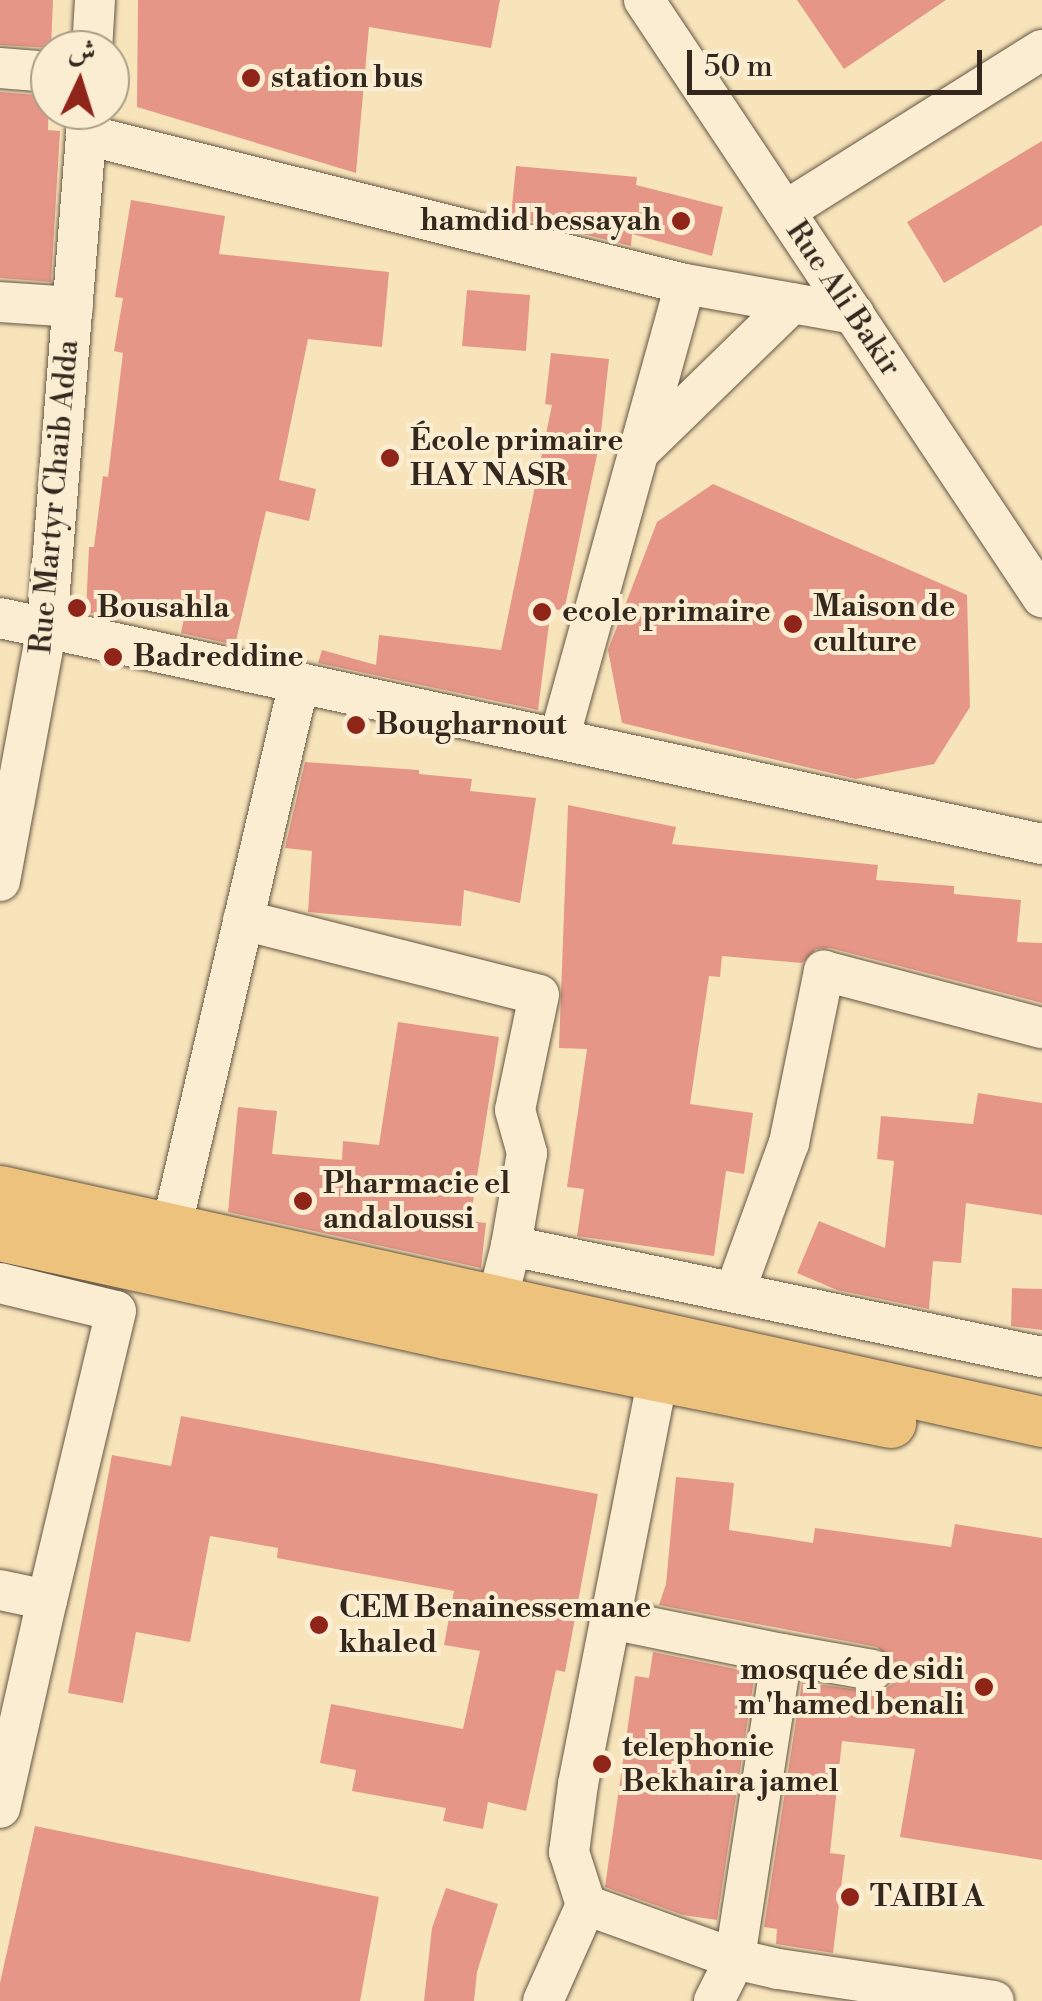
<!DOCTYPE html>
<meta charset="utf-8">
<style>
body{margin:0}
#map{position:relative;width:1042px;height:2001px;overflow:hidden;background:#f8e4ba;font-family:"Libre Bodoni",Amiri,serif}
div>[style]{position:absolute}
.building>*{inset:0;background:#e59686}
.roads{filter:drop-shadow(0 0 2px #645645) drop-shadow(0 0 2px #645645)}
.minor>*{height:40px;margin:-20px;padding:0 20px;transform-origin:20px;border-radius:20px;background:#faedd2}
.major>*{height:50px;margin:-25px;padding:0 25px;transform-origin:25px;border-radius:25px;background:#ecc27d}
.dots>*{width:28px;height:28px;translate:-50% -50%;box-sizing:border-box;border:5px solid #faedd2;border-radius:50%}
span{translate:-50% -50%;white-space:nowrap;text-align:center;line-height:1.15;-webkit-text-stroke:8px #faedd2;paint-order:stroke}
.poi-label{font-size:30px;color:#33271e;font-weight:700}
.left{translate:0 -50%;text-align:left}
.right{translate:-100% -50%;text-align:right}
.street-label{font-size:30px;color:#33271e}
.north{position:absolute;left:30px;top:30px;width:100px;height:100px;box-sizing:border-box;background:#faedd2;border:2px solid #aa9e8a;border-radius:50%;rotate:4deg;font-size:28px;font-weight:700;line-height:40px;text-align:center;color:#33271e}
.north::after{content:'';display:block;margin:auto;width:35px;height:45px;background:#8f2418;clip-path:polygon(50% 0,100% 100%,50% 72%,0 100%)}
.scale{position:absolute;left:687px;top:50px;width:295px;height:45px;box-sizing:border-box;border:5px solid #33271e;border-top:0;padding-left:12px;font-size:30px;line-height:35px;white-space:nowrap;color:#33271e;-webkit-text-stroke:8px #faedd2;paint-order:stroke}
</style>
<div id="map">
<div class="building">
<i style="clip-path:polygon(0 0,53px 0,51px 48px,0 45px)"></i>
<i style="clip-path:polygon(138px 0,500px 0,491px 48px,369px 27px,356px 173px,137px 107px)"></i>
<i style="clip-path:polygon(797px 0,946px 0,844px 69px)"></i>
<i style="clip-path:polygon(0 92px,49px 96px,48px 130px,60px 131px,51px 282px,0 278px)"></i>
<i style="clip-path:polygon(1042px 141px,1042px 225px,944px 283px,907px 222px)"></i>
<i style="clip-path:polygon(516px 166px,637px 177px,636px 185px,723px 207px,712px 256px,632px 234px,631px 246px,511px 216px)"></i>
<i style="clip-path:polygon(131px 200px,225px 216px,219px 254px,389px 272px,382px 347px,308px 339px,279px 480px,316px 489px,309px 521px,266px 511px,235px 645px,181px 633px,185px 613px,117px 610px,117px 619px,86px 612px,89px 547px,94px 547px,103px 476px,108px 477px,123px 353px,114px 351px,123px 298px,115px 297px)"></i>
<i style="clip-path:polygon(467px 290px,530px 295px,526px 351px,462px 346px)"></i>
<i style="clip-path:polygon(551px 353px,609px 359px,600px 441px,564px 611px,551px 608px,538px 710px,318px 663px,322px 650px,376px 665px,379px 635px,501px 650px,552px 405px,545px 404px)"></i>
<i style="clip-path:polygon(713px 484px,967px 595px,970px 707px,934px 764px,856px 779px,622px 723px,608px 650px,657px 522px)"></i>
<i style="clip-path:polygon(305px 762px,419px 770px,419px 774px,472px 779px,470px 791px,536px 798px,520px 903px,464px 890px,461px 926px,308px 912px,312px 851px,285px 848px)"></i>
<i style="clip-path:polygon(568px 805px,676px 827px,672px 844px,878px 865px,876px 880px,954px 886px,954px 894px,1021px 900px,1017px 942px,1042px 943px,1042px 1003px,830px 948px,816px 949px,802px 963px,722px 956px,720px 977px,709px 976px,690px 1104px,753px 1113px,744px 1174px,726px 1171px,714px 1256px,577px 1236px,584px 1189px,567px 1187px,587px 1049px,559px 1048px)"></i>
<i style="clip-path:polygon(398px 1022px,499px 1037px,470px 1221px,486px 1223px,481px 1268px,228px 1212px,238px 1107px,277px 1111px,272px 1154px,342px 1160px,343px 1141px,379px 1145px)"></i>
<i style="clip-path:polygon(978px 1093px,1042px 1103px,1042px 1215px,966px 1203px,961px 1263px,933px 1261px,929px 1309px,837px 1290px,797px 1273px,819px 1221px,885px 1248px,894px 1161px,877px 1159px,881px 1116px,973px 1124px)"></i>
<i style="clip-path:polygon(1012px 1288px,1042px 1289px,1042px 1330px,1011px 1326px)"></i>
<i style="clip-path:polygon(181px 1416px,598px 1494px,565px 1672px,556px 1670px,526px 1811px,488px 1802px,483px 1829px,443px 1821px,446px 1808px,352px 1791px,356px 1770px,320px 1763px,331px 1704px,463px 1729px,480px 1651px,444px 1645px,454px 1591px,277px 1558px,278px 1548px,210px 1536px,190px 1642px,136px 1632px,123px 1703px,68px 1693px,112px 1455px,171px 1466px)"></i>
<i style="clip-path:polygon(676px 1477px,734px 1483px,729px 1530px,813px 1543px,815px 1528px,951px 1547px,955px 1524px,1042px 1538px,1042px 1860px,900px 1837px,915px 1749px,842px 1741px,830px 1853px,845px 1855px,833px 1953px,776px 1944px,777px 1929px,764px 1927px,802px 1682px,880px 1693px,892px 1684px,896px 1663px,877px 1647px,659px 1605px,666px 1584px)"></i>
<i style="clip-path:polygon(653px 1652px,755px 1673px,717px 1920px,683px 1915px,605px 1887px,635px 1676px,649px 1678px)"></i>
<i style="clip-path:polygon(35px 1826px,379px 1897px,360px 2001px,0 2001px,0 1983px)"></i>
<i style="clip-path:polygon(446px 1888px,498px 1904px,477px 1972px,474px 2001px,424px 2001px,432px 1928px)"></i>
</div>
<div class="roads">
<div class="minor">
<i style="left:644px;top:0;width:718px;rotate:56.31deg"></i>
<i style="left:92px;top:50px;width:50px;rotate:-86.6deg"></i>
<i style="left:0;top:68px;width:50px;rotate:4.6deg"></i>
<i style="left:86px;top:135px;width:617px;rotate:13.97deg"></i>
<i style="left:685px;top:284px;width:172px;rotate:10.1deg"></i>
<i style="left:785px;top:211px;width:303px;rotate:-32.1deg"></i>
<i style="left:0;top:302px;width:73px;rotate:3.9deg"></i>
<i style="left:641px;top:450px;width:211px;rotate:-44.2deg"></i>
<i style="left:0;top:618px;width:1066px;rotate:12.24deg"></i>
<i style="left:559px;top:739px;width:472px;rotate:-74.5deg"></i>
<i style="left:0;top:881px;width:257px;rotate:-79.5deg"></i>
<i style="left:47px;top:628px;width:520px;rotate:-85.47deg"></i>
<i style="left:243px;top:920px;width:305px;rotate:14.2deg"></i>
<i style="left:539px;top:995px;width:117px;rotate:101.8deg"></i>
<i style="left:515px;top:1110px;width:45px;rotate:74.4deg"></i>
<i style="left:527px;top:1153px;width:94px;rotate:99.8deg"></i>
<i style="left:171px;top:1229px;width:561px;rotate:-76.81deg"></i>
<i style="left:0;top:1283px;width:119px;rotate:13.6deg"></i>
<i style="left:116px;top:1311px;width:297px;rotate:103.4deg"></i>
<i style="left:735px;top:1291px;width:158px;rotate:-70deg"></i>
<i style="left:789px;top:1143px;width:176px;rotate:-78.5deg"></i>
<i style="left:824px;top:971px;width:225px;rotate:14.7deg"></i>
<i style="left:497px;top:1301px;width:57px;rotate:-75.7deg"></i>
<i style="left:511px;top:1246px;width:542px;rotate:11.81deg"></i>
<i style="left:664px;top:1346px;width:446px;rotate:101.1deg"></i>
<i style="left:578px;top:1784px;width:69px;rotate:97.5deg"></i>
<i style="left:569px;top:1852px;width:56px;rotate:72.2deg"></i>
<i style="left:586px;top:1905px;width:158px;rotate:19.9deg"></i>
<i style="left:735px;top:1959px;width:44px;rotate:13.1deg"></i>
<i style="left:778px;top:1969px;width:218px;rotate:8.4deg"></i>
<i style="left:0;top:1590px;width:48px;rotate:12deg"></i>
<i style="left:47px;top:1600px;width:213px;rotate:102.7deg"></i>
<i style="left:610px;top:1619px;width:176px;rotate:11.5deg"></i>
<i style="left:782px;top:1654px;width:309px;rotate:98.8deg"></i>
<i style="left:735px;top:1959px;width:47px;rotate:116.6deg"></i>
<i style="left:782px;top:1654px;width:92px;rotate:10deg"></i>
<i style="left:543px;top:2001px;width:105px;rotate:-65.9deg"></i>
</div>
<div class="major">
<i style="left:0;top:1191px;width:1067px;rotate:12.5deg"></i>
<i style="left:0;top:1236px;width:457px;rotate:12.4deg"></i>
<i style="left:446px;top:1334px;width:454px;rotate:11.3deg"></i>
</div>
</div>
<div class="dots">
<i style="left:251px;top:78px;background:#8f2418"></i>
<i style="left:681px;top:221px;background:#8f2418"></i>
<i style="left:390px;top:458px;background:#8f2418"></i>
<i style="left:77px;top:608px;background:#8f2418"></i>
<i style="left:542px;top:612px;background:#8f2418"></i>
<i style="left:793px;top:624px;background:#8f2418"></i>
<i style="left:113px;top:657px;background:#8f2418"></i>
<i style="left:356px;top:725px;background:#8f2418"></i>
<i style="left:303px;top:1201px;background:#8f2418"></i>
<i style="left:319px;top:1625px;background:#8f2418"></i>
<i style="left:984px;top:1687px;background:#8f2418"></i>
<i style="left:602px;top:1764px;background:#8f2418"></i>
<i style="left:850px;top:1897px;background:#8f2418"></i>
</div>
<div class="poi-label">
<span class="left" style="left:271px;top:78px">station bus</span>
<span class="right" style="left:661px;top:221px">hamdid bessayah</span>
<span class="left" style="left:410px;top:458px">École primaire<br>HAY NASR</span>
<span class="left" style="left:813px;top:624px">Maison de<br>culture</span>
<span class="left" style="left:97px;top:608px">Bousahla</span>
<span class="left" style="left:562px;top:612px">ecole primaire</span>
<span class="left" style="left:133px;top:657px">Badreddine</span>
<span class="left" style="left:376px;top:725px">Bougharnout</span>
<span class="left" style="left:323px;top:1201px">Pharmacie el<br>andaloussi</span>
<span class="left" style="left:339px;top:1625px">CEM Benainessemane<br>khaled</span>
<span class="right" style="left:964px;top:1687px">mosquée de sidi<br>m'hamed benali</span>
<span class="left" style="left:622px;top:1764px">telephonie<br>Bekhaira jamel</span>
<span class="left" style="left:870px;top:1897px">TAIBI A</span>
</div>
<div class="street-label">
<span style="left:843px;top:299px;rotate:56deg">Rue Ali Bakir</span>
<span style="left:55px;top:497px;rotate:-85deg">Rue Martyr Chaib Adda</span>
</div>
<div class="north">ش</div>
<div class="scale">50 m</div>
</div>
